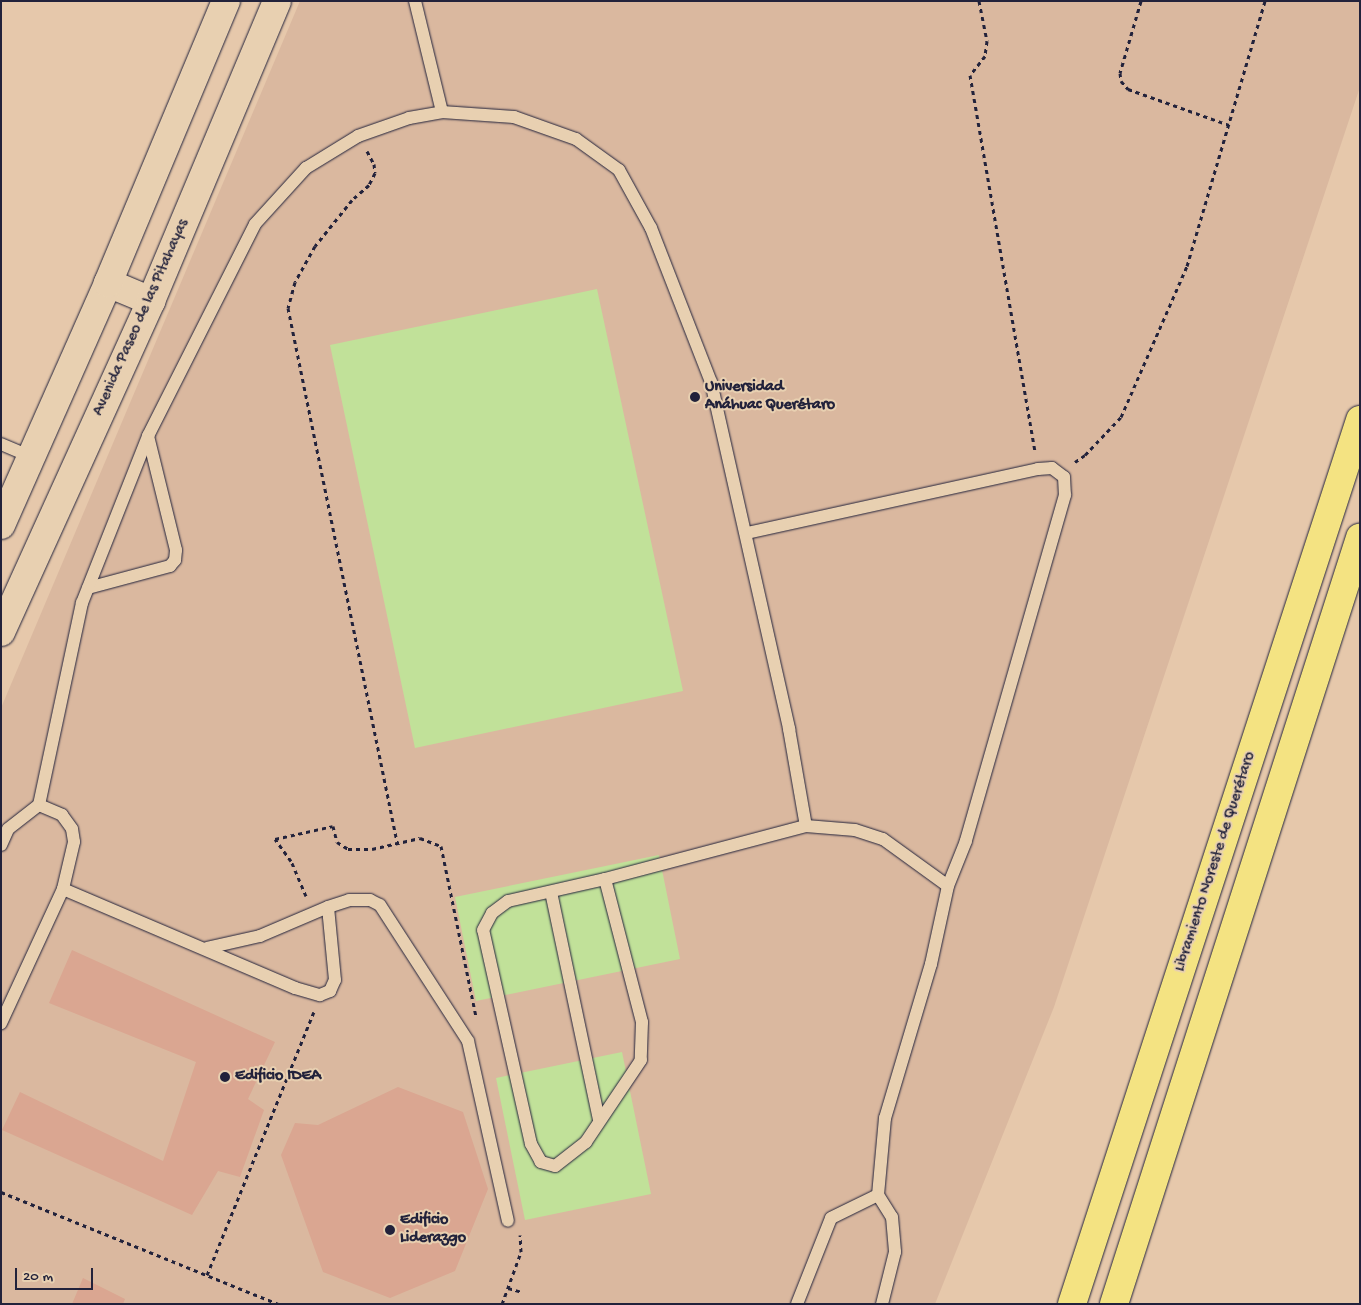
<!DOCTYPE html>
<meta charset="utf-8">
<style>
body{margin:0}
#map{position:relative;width:1361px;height:1305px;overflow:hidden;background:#e6c8ab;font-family:"Gochi Hand",sans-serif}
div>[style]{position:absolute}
.built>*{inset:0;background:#dab89f}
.green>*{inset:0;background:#c1e199}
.building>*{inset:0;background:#daa691}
.path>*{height:3px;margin-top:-1.5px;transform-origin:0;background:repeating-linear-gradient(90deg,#22223b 0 4px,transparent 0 8px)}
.roads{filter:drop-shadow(0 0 1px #22223b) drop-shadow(0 0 1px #22223b)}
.lane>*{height:12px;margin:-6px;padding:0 6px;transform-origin:6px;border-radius:6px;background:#e8d0b1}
.secondary>*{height:28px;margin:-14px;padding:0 14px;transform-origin:14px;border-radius:14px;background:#e8d0b1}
.highway>*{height:28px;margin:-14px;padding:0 14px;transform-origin:14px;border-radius:14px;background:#f4e382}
.dots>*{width:14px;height:14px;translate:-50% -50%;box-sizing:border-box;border:2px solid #e8d0b1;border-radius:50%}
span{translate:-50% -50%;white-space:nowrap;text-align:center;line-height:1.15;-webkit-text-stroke:4px #e8d0b1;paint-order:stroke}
.street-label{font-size:16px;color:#22223b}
.poi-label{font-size:16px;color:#22223b;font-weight:700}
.left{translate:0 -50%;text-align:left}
.frame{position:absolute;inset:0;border:2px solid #22223b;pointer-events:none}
.scale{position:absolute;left:15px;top:1268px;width:78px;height:22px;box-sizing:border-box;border:2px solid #22223b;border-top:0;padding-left:6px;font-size:15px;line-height:18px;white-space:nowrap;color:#22223b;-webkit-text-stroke:4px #e8d0b1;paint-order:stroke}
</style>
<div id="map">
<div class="built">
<i style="clip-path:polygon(300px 1px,1360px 1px,1360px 87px,1054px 1007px,935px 1304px,1px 1304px,1px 708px)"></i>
</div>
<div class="green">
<i style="clip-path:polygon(597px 289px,683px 691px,415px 748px,330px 345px)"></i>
<i style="clip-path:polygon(659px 855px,680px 959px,476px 1001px,455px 897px)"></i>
<i style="clip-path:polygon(622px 1052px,651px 1194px,525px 1220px,496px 1078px)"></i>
</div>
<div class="building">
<i style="clip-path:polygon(72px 950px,275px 1042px,248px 1099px,264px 1110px,240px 1177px,218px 1171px,192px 1215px,2px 1130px,20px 1092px,163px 1161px,196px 1062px,49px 1003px)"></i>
<i style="clip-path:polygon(398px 1087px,463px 1112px,488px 1189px,455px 1271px,390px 1298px,323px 1272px,281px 1155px,295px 1123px,318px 1125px)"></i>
<i style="clip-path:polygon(83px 1278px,125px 1299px,123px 1304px,72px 1304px)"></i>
</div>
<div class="path">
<i style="left:979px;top:1px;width:41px;rotate:78.7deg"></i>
<i style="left:987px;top:41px;width:15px;rotate:98deg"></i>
<i style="left:985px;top:56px;width:24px;rotate:128deg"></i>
<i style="left:970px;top:75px;width:383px;rotate:80.2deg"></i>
<i style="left:1141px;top:1px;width:75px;rotate:106.3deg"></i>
<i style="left:1120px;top:73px;width:8px;rotate:83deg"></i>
<i style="left:1121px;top:81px;width:11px;rotate:49deg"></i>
<i style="left:1128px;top:89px;width:107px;rotate:19.6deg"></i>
<i style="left:367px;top:151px;width:15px;rotate:62deg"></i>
<i style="left:374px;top:164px;width:9px;rotate:84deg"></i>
<i style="left:375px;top:173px;width:13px;rotate:117deg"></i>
<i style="left:369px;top:185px;width:23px;rotate:139deg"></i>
<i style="left:352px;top:200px;width:59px;rotate:128.8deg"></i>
<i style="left:315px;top:246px;width:41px;rotate:119.1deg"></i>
<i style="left:295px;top:282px;width:27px;rotate:105deg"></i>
<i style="left:288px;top:308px;width:545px;rotate:78.46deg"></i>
<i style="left:1075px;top:462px;width:12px;rotate:-35deg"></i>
<i style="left:1085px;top:455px;width:52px;rotate:-46.5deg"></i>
<i style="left:1121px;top:417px;width:165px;rotate:-66.4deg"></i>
<i style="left:1187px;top:266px;width:276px;rotate:-73.6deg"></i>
<i style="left:306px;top:896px;width:38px;rotate:-113deg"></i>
<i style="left:291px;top:861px;width:27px;rotate:-126deg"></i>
<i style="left:275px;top:839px;width:59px;rotate:-12.6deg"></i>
<i style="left:333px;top:826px;width:16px;rotate:76deg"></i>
<i style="left:337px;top:842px;width:13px;rotate:32deg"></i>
<i style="left:348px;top:849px;width:24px"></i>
<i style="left:372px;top:849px;width:49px;rotate:-12.9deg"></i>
<i style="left:420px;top:838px;width:22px;rotate:21deg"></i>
<i style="left:441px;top:846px;width:174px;rotate:78.4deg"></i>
<i style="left:1px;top:1192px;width:299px;rotate:22deg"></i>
<i style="left:207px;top:1275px;width:284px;rotate:-67.9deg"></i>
<i style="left:508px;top:1288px;width:15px;rotate:16deg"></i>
<i style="left:412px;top:1304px;width:4px"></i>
<i style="left:502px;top:1304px;width:55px;rotate:-69.9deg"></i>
<i style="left:521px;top:1252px;width:17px;rotate:-93deg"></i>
</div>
<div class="roads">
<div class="lane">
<i style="left:415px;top:1px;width:114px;rotate:76.3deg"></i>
<i style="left:1px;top:444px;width:33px;rotate:23deg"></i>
<i style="left:747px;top:533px;width:298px;rotate:-12.4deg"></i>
<i style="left:1038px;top:469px;width:14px;rotate:-4deg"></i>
<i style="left:1052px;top:468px;width:15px;rotate:37deg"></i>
<i style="left:1064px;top:477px;width:18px;rotate:87deg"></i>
<i style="left:1065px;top:495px;width:360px;rotate:106deg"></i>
<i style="left:966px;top:841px;width:48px;rotate:111.8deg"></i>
<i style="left:948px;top:886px;width:80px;rotate:102.3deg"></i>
<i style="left:931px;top:964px;width:161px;rotate:106.6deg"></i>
<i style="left:885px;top:1118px;width:77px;rotate:95.2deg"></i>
<i style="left:878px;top:1195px;width:26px;rotate:58deg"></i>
<i style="left:892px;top:1217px;width:35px;rotate:85deg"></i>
<i style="left:895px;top:1252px;width:54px;rotate:104deg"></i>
<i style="left:88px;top:588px;width:85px;rotate:-15deg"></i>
<i style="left:170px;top:566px;width:8px;rotate:-50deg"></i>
<i style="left:175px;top:560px;width:10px;rotate:-84deg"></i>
<i style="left:176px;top:550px;width:117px;rotate:-103.8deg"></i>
<i style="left:39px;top:805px;width:207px;rotate:-78deg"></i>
<i style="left:82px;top:603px;width:180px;rotate:-68.4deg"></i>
<i style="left:148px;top:436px;width:237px;rotate:-63.2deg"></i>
<i style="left:255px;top:224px;width:76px;rotate:-47.7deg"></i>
<i style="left:306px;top:168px;width:61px;rotate:-31.6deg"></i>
<i style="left:358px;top:136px;width:54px;rotate:-19.4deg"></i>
<i style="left:409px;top:118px;width:34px;rotate:-10deg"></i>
<i style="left:442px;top:112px;width:72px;rotate:4deg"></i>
<i style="left:514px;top:117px;width:66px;rotate:19.5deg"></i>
<i style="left:576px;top:139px;width:53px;rotate:35.8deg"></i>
<i style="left:619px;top:170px;width:66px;rotate:61.1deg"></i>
<i style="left:651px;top:228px;width:165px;rotate:68.7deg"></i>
<i style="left:711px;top:382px;width:356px;rotate:77.3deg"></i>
<i style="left:789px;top:729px;width:98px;rotate:80.1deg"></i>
<i style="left:1px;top:845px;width:17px;rotate:-66deg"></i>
<i style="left:8px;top:829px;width:39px;rotate:-38deg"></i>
<i style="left:39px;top:805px;width:25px;rotate:23deg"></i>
<i style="left:62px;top:815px;width:17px;rotate:54deg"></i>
<i style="left:72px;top:829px;width:13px;rotate:81deg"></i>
<i style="left:74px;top:842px;width:48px;rotate:103.2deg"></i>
<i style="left:63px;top:889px;width:148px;rotate:114.8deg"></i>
<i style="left:605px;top:879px;width:148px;rotate:75.5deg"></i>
<i style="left:642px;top:1022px;width:38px;rotate:92deg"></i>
<i style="left:641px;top:1060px;width:99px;rotate:123.9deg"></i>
<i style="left:586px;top:1142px;width:39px;rotate:142deg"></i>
<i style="left:555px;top:1166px;width:15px;rotate:-164deg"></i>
<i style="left:541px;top:1162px;width:21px;rotate:-119deg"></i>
<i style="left:531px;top:1144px;width:219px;rotate:-102.6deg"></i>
<i style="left:483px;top:930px;width:19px;rotate:-62deg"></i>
<i style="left:492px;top:913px;width:20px;rotate:-37deg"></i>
<i style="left:508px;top:901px;width:99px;rotate:-12.8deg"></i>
<i style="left:605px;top:879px;width:208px;rotate:-14.8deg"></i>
<i style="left:806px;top:826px;width:49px;rotate:4.7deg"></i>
<i style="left:855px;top:830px;width:29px;rotate:18deg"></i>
<i style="left:883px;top:839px;width:80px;rotate:35.9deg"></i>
<i style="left:63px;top:889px;width:252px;rotate:23.1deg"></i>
<i style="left:295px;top:988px;width:26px;rotate:16deg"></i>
<i style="left:320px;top:995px;width:11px;rotate:-22deg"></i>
<i style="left:330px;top:991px;width:12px;rotate:-66deg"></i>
<i style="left:335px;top:980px;width:73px;rotate:-95.5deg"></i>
<i style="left:328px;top:907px;width:74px;rotate:156.9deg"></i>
<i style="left:260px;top:936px;width:54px;rotate:167.2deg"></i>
<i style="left:551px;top:892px;width:233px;rotate:78.1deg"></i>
<i style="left:328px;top:907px;width:22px;rotate:-18deg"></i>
<i style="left:349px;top:900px;width:21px"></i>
<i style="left:370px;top:900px;width:11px;rotate:27deg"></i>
<i style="left:380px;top:905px;width:162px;rotate:57.1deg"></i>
<i style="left:468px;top:1041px;width:184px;rotate:77.5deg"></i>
<i style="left:797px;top:1304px;width:92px;rotate:-68.4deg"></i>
<i style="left:831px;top:1218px;width:52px;rotate:-26.1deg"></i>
</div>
<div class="secondary">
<i style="left:108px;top:283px;width:47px;rotate:22.7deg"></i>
<i style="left:1px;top:525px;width:265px;rotate:-66.1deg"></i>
<i style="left:108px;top:283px;width:306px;rotate:-67.3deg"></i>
<i style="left:1px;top:632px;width:363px;rotate:-65.6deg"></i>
<i style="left:151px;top:301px;width:325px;rotate:-67.2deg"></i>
</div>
<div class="highway">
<i style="left:1072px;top:1304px;width:930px;rotate:-71.95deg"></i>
<i style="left:1114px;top:1304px;width:805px;rotate:-72.2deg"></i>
</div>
</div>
<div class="dots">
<i style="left:695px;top:397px;background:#22223b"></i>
<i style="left:225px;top:1077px;background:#22223b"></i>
<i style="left:390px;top:1230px;background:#22223b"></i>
</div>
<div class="street-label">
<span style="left:142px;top:318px;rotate:-66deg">Avenida Paseo de las Pitahayas</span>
<span style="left:1216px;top:862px;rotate:-72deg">Libramiento Noreste de Querétaro</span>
</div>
<div class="poi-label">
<span class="left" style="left:705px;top:397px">Universidad<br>Anáhuac Querétaro</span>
<span class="left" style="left:235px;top:1077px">Edificio IDEA</span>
<span class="left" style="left:400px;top:1230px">Edificio<br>Liderazgo</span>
</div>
<div class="frame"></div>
<div class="scale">20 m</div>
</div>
